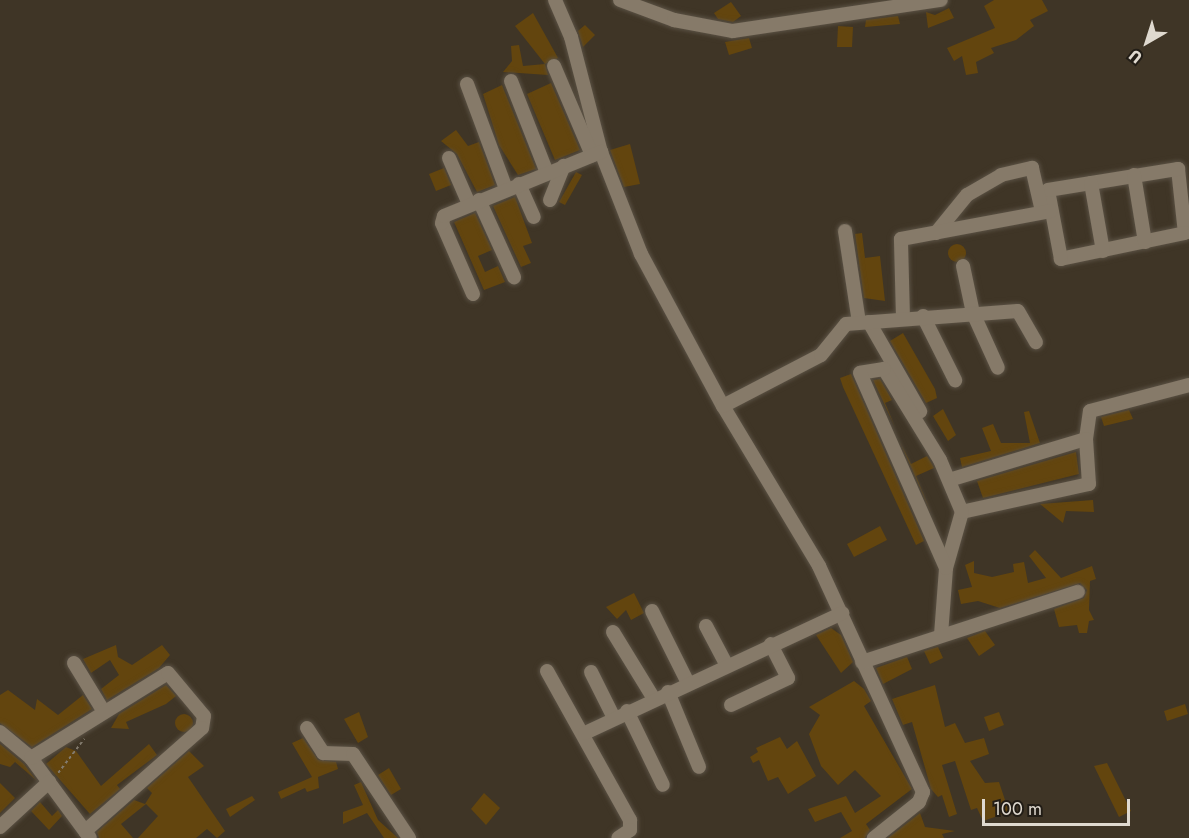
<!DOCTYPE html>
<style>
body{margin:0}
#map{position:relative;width:1189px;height:838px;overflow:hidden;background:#3f3526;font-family:Jost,sans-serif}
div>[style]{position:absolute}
.building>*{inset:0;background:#63450e}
.round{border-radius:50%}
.path>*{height:1.5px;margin-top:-0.75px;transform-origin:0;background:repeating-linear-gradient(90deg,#837b6e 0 3px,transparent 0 6px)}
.roads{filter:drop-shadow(0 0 2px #5a5144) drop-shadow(0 0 2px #5a5144)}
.minor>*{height:14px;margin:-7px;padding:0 7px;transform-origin:7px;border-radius:7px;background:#867a69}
span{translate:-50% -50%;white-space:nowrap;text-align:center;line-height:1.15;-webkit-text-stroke:6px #221d16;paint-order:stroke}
.north{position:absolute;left:1117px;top:12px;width:60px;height:60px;-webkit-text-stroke:4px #221d16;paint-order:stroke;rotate:219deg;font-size:16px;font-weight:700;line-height:24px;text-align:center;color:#dfd9cf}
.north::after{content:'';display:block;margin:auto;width:21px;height:27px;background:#dfd9cf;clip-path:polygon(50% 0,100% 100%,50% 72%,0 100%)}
.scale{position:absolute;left:982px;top:799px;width:148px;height:27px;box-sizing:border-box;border:3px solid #dfd9cf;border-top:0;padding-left:8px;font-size:18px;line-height:21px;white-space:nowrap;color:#dfd9cf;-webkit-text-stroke:4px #221d16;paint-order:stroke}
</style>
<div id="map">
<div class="building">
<i style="clip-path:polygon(994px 0,1042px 0,1048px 11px,1030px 20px,1034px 26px,1016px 40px,991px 48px,994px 53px,976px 62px,978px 73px,966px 75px,962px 56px,954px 61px,947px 48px,995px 28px,984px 6px)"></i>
<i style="clip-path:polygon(731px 2px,741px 16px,733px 22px,718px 19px,714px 13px)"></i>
<i style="clip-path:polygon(949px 8px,954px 18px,928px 28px,926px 12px,935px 15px)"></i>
<i style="clip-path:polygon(533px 13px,558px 58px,545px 64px,515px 26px)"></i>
<i style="clip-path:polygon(898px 16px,900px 24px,865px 27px,866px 20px)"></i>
<i style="clip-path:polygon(585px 25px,595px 35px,583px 47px,578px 31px)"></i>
<i style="clip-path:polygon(838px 26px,853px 27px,852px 47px,837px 47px)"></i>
<i style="clip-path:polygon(749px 38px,752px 48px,729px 55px,725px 42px)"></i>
<i style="clip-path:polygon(519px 45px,523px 66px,545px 64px,548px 75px,503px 72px,512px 61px,511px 46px)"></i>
<i style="clip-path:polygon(551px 83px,580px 150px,555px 160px,527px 94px)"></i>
<i style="clip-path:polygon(502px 85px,536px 169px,518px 175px,499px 145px,483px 94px)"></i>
<i style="clip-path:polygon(456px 130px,468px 146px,479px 142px,495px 185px,477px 192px,457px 154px,441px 141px)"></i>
<i style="clip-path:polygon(630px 144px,640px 184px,624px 187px,610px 150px)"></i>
<i style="clip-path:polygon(444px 168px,451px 185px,436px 191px,429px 174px)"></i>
<i style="clip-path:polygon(576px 172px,582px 175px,565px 205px,559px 202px)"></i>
<i style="clip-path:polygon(515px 197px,532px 243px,523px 246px,531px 263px,521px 267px,493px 206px)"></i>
<i style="clip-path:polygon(475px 213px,492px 250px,478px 256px,485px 272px,498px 266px,505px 282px,484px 290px,454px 222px)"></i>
<i style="clip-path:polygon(862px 233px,865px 258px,880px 256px,885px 301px,864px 298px,855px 234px)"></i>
<i class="round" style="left:948px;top:244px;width:18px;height:18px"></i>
<i style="clip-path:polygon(903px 333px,935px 389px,937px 398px,926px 403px,890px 341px)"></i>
<i style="clip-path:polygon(851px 374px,924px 541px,916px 545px,843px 387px,840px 378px)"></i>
<i style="clip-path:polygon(880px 379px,892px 400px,885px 403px,895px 427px,873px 380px)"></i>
<i style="clip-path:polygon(943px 409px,956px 435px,948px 441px,933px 416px)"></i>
<i style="clip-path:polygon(1129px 410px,1133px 419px,1104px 426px,1101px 417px)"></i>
<i style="clip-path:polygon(1029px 411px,1040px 443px,962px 467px,960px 458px,991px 451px,982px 428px,993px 424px,1001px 443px,1030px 443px,1024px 412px)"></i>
<i style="clip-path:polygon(900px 442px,911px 464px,927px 456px,932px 464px,934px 468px,916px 476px,932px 515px)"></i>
<i style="clip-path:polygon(1076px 452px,1079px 474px,983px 498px,977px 481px)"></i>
<i style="clip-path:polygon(1093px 500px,1094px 512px,1066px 511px,1063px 523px,1040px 504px)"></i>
<i style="clip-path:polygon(880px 526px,887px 540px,854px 557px,847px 544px)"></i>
<i style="clip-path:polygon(1035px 550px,1061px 578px,1092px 566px,1096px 579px,1090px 581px,1089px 610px,1094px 620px,1089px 621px,1087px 633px,1079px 633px,1077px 625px,1059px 627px,1054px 609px,1084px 598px,1087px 590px,1080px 583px,1000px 608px,978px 601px,961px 604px,958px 590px,972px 587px,965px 565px,974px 561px,974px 573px,992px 577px,1014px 572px,1013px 564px,1024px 562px,1028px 583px,1046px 578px,1029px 556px)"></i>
<i style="clip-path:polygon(634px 593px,644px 613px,631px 620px,626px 610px,617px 619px,606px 607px)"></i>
<i style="clip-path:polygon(831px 628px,841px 635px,853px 662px,841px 673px,816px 635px)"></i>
<i style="clip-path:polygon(985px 631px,995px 645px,979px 656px,967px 638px)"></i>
<i style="clip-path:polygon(116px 645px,118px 657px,132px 665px,162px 645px,170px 655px,159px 668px,107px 700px,101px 689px,119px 675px,110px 660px,91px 673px,83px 659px)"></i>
<i style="clip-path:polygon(938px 647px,943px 658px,930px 664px,924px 651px)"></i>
<i style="clip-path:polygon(907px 657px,912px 669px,883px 684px,876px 668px)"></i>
<i style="clip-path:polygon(854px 681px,864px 689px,871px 701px,864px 706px,912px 789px,866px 824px,870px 830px,865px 838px,840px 838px,852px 831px,841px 812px,815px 822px,808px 809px,846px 796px,855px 813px,881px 796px,855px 770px,838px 785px,821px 766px,809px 734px,820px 715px,809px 707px)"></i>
<i style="clip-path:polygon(166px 685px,176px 696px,166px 704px,126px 722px,129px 729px,111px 728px,119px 714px)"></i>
<i style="clip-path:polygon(935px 685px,945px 727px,955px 723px,965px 743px,984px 738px,989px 754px,970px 761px,985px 783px,999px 782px,1009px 812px,983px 821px,977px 808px,971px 810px,955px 761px,942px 765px,957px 814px,949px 817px,942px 795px,938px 797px,931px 789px,912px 722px,903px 725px,892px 699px)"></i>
<i style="clip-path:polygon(8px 690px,35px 710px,37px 699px,58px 715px,83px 695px,92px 709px,32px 747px,0 723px,0 695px)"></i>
<i style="clip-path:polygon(1185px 704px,1188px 714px,1167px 721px,1164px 711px)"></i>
<i style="clip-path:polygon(359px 712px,368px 737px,358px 743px,344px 719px)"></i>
<i style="clip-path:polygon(999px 712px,1004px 725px,989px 731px,984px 717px)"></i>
<i class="round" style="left:175px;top:714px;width:18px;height:18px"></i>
<i style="clip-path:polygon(780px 737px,787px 749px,797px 741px,816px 776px,788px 794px,778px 777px,768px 781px,759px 760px,753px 763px,750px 757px,758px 752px,756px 748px)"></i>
<i style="clip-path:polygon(303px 738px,318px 760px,336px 762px,338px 769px,318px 777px,319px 788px,307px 792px,305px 788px,281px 799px,278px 792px,312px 777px,292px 743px)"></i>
<i style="clip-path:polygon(0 744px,24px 764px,36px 780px,15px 762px,10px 767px,0 764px)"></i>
<i style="clip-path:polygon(149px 744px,157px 755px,117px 785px,120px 789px,90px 814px,46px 764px,66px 747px,76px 751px,101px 786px)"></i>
<i style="clip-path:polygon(189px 751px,204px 766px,188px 777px,225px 831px,217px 838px,207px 829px,196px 838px,138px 838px,158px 816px,146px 804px,121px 824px,133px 838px,99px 838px,97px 832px,134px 800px,145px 804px,152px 793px,147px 788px)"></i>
<i style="clip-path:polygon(1107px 763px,1131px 811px,1119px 817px,1094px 766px)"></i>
<i style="clip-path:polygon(389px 768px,401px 789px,391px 795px,378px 775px)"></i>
<i style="clip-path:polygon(361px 782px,378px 820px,398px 838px,384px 838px,367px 813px,343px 824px,343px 812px,363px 805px,354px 785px)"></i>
<i style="clip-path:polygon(0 783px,15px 798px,0 813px)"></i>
<i style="clip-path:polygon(484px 793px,500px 808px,486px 825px,471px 809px)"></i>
<i style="clip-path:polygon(252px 796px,255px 800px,230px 817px,226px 809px)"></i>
<i style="clip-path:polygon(40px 802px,52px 816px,58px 810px,62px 816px,49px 830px,31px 811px)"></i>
<i style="clip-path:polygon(920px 813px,925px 827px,955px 831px,942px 834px,944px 838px,888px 838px)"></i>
</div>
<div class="path">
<i style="left:58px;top:773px;width:43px;rotate:-52.6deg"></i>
</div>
<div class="roads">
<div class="minor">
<i style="left:555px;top:0;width:40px;rotate:66.6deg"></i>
<i style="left:571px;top:37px;width:119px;rotate:75.4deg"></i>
<i style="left:601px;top:152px;width:110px;rotate:68.6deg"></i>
<i style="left:641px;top:254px;width:173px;rotate:61.7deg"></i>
<i style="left:723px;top:406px;width:187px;rotate:59deg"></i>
<i style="left:819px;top:566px;width:249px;rotate:65.3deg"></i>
<i style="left:923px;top:792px;width:11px;rotate:112deg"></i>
<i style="left:919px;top:802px;width:58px;rotate:141.3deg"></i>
<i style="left:620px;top:0;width:58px;rotate:20.3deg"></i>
<i style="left:674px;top:20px;width:60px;rotate:10.6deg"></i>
<i style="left:733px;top:31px;width:210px;rotate:-8.5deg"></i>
<i style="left:554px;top:66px;width:97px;rotate:66.9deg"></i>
<i style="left:511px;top:81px;width:99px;rotate:68.6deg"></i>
<i style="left:467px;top:84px;width:112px;rotate:69.6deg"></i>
<i style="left:449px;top:158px;width:50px;rotate:66.5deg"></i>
<i style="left:1178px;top:169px;width:64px;rotate:83.8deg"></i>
<i style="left:1185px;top:233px;width:127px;rotate:168.2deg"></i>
<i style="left:1061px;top:259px;width:70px;rotate:-100.7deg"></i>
<i style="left:1048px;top:190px;width:132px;rotate:-9.2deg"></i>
<i style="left:1134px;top:175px;width:68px;rotate:80.7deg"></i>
<i style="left:1091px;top:183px;width:69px;rotate:80deg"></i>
<i style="left:519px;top:184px;width:36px;rotate:66deg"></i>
<i style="left:479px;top:200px;width:85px;rotate:65.6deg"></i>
<i style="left:550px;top:200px;width:37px;rotate:-68deg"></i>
<i style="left:845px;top:231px;width:92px;rotate:81.3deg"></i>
<i style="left:936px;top:233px;width:49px;rotate:-50.8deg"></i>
<i style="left:967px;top:195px;width:39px;rotate:-30deg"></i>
<i style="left:1001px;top:175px;width:32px;rotate:-13deg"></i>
<i style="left:1032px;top:168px;width:40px;rotate:77deg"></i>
<i style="left:963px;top:266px;width:48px;rotate:78deg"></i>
<i style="left:973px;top:313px;width:60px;rotate:65.6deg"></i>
<i style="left:473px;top:294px;width:77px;rotate:-113.6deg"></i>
<i style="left:442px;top:223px;width:7px;rotate:-74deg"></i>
<i style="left:444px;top:216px;width:170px;rotate:-22.2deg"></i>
<i style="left:923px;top:316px;width:72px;rotate:63.4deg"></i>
<i style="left:903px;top:318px;width:79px;rotate:-91.5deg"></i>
<i style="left:901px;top:239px;width:152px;rotate:-10.6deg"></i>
<i style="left:869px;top:322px;width:103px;rotate:60.2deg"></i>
<i style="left:723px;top:406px;width:110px;rotate:-27.5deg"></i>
<i style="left:821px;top:355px;width:40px;rotate:-51deg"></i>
<i style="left:846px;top:324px;width:172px;rotate:-4.3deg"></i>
<i style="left:1018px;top:311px;width:36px;rotate:60deg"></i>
<i style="left:1086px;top:439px;width:28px;rotate:-82deg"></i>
<i style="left:1090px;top:411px;width:102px;rotate:-14.7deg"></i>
<i style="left:949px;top:480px;width:143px;rotate:-16.7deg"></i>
<i style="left:1086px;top:439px;width:45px;rotate:86.2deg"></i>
<i style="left:1089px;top:484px;width:130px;rotate:167.6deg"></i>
<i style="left:652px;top:611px;width:80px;rotate:63.4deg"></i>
<i style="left:706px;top:626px;width:43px;rotate:62.2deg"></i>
<i style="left:613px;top:632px;width:79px;rotate:58.5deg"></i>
<i style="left:941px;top:635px;width:67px;rotate:-85.7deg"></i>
<i style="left:946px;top:568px;width:58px;rotate:-74.1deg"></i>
<i style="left:962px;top:512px;width:56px;rotate:-112.9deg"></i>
<i style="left:940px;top:460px;width:107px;rotate:-121.6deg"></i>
<i style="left:884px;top:369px;width:24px;rotate:171deg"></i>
<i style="left:860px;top:373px;width:213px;rotate:66.2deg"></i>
<i style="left:862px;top:662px;width:227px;rotate:-18deg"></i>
<i style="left:74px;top:663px;width:57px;rotate:58.5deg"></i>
<i style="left:547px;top:671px;width:171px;rotate:60.9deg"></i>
<i style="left:630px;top:820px;width:10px;rotate:90deg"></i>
<i style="left:630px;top:830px;width:14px;rotate:146deg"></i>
<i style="left:591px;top:672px;width:49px;rotate:63.4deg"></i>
<i style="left:668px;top:692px;width:81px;rotate:67.5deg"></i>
<i style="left:731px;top:705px;width:63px;rotate:-25.3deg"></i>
<i style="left:788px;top:678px;width:38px;rotate:-117deg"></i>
<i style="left:627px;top:711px;width:82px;rotate:64.1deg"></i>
<i style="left:307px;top:728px;width:30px;rotate:57deg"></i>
<i style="left:323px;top:753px;width:30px;rotate:2deg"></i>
<i style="left:353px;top:754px;width:101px;rotate:56.3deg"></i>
<i style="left:0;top:732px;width:40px;rotate:40deg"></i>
<i style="left:31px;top:758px;width:99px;rotate:53.6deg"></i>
<i style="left:585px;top:733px;width:284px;rotate:-25deg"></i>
<i style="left:31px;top:758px;width:161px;rotate:-31.8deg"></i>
<i style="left:168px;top:673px;width:56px;rotate:50.1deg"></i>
<i style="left:204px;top:716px;width:12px;rotate:99deg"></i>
<i style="left:202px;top:728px;width:156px;rotate:138.6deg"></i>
<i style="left:0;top:827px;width:67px;rotate:-42.6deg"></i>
</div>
</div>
<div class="north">U</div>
<div class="scale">100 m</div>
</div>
